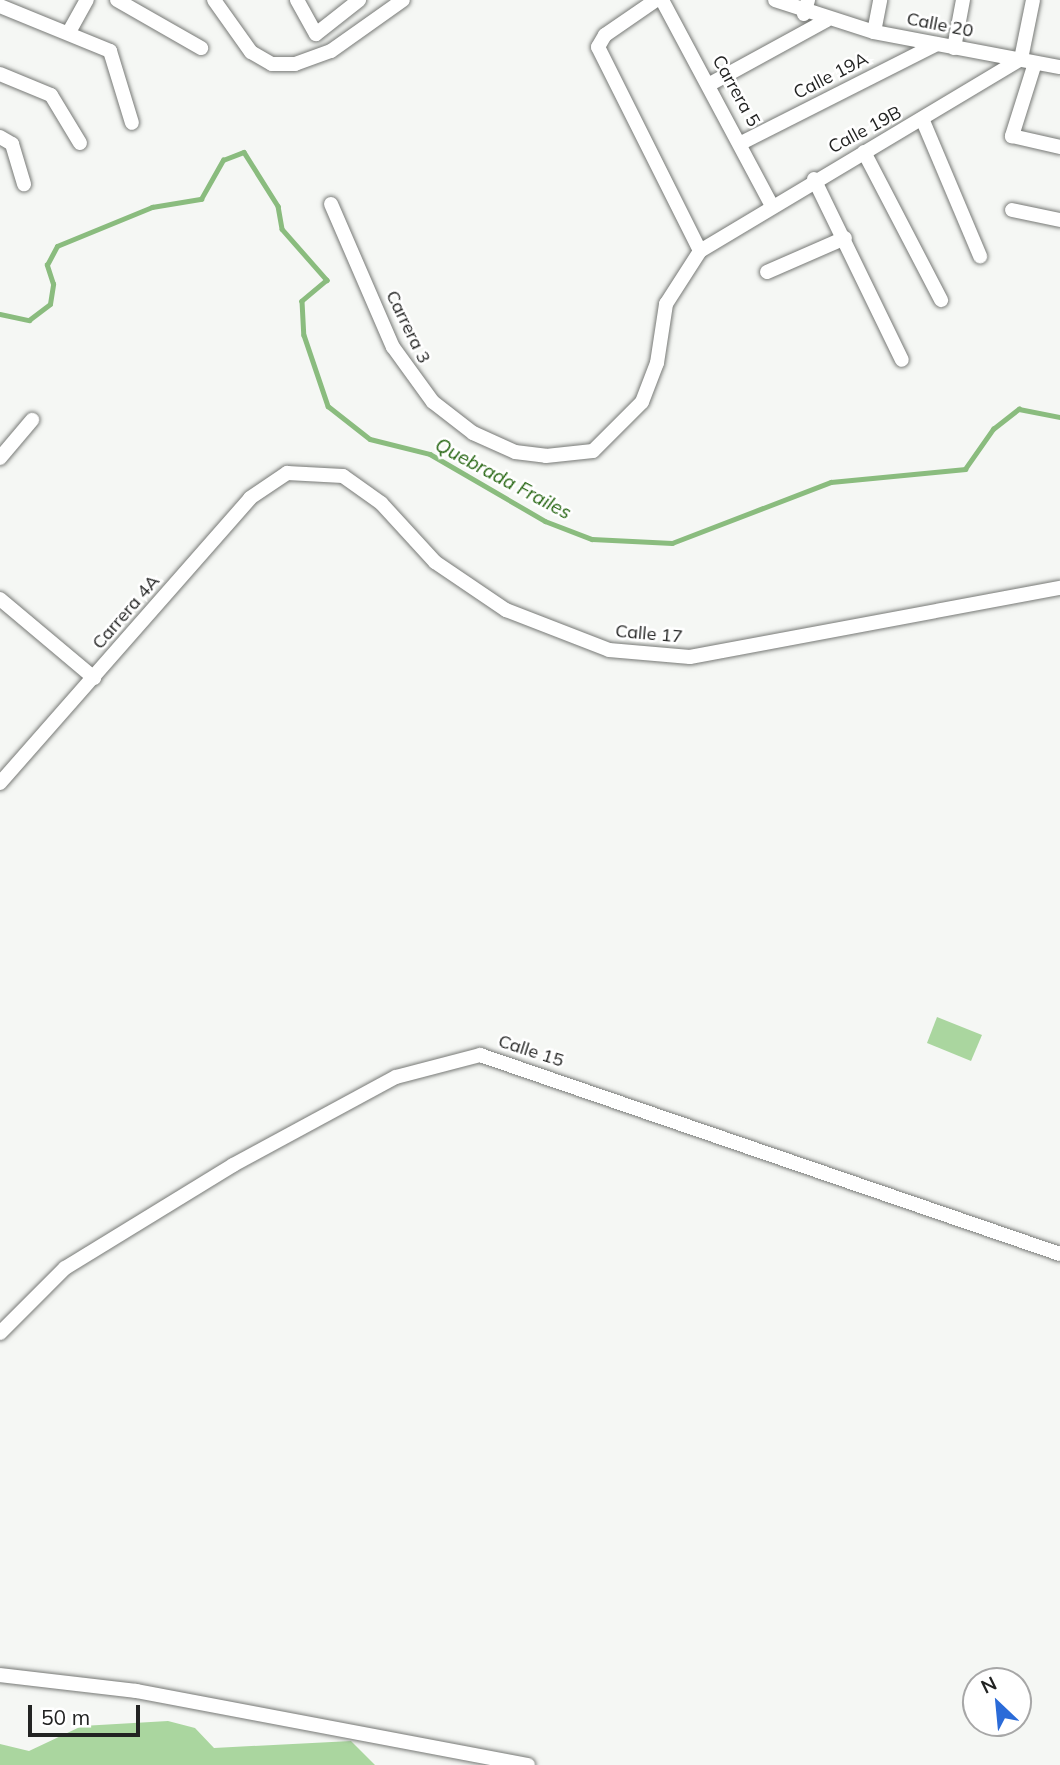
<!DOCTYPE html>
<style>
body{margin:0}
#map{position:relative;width:1060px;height:1765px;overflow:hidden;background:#f5f7f4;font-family:Mulish,sans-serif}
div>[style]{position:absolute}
.green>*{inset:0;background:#aad69f}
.stream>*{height:4.5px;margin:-2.25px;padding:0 2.25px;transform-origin:2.25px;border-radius:2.25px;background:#8abc7e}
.roads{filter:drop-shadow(0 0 2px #777976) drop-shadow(0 0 2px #777976)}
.minor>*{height:14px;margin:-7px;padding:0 7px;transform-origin:7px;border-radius:7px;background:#fff}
span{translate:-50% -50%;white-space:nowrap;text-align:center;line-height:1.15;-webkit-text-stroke:5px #fff;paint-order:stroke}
.street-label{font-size:18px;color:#222322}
.water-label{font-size:19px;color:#256511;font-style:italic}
.north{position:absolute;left:962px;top:1667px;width:70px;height:70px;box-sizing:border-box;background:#fff;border:2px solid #a7a7a7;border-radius:50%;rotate:334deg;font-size:19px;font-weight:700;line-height:28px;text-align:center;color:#222322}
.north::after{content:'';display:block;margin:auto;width:24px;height:32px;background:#2b6bd8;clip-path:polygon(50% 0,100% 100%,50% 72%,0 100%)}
.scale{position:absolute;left:28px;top:1705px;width:112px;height:32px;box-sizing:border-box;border:4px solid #222322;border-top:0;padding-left:9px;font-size:21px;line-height:24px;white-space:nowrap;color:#222322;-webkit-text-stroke:5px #fff;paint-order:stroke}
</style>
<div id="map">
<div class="green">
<i style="clip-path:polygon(937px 1017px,982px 1035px,971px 1061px,927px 1043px)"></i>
<i style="clip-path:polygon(168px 1721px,195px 1728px,214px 1748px,351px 1741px,375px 1765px,0 1765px,0 1744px,29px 1751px,82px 1726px)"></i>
</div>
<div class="stream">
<i style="left:0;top:314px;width:30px;rotate:12deg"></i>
<i style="left:29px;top:320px;width:26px;rotate:-37deg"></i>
<i style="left:50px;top:304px;width:20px;rotate:-81deg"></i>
<i style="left:53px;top:284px;width:20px;rotate:-108deg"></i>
<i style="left:47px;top:265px;width:21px;rotate:-62deg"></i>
<i style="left:57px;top:246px;width:103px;rotate:-22.3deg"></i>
<i style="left:152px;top:207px;width:50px;rotate:-9.3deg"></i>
<i style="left:201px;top:199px;width:45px;rotate:-60.6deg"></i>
<i style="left:223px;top:160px;width:22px;rotate:-21deg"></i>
<i style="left:244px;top:152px;width:64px;rotate:57.8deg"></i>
<i style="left:278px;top:206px;width:23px;rotate:80deg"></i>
<i style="left:282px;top:229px;width:68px;rotate:48.6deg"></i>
<i style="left:327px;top:280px;width:33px;rotate:140deg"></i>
<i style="left:302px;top:301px;width:34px;rotate:87deg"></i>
<i style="left:304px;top:335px;width:75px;rotate:71.3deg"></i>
<i style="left:328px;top:406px;width:53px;rotate:38.2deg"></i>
<i style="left:370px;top:439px;width:62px;rotate:14deg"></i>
<i style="left:430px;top:454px;width:133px;rotate:30.2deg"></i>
<i style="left:545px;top:521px;width:50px;rotate:21deg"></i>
<i style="left:592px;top:539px;width:80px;rotate:2.9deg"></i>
<i style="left:672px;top:543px;width:170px;rotate:-21deg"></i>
<i style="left:831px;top:482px;width:135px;rotate:-5.5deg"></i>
<i style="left:965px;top:469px;width:49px;rotate:-55deg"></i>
<i style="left:993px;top:429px;width:33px;rotate:-38deg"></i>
<i style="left:1019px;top:409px;width:42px;rotate:11deg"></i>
</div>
<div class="roads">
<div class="minor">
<i style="left:117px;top:0;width:97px;rotate:29.7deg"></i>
<i style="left:214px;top:0;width:64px;rotate:54.6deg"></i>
<i style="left:251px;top:52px;width:24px;rotate:30deg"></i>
<i style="left:272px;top:64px;width:23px"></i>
<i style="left:295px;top:64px;width:38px;rotate:-20deg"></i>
<i style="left:331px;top:51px;width:88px;rotate:-35.3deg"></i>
<i style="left:297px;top:0;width:39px;rotate:61deg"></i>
<i style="left:316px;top:34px;width:55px;rotate:-38.3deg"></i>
<i style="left:656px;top:0;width:62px;rotate:145.5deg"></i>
<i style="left:605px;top:35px;width:14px;rotate:120deg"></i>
<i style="left:598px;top:47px;width:228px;rotate:63.4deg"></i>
<i style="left:662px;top:0;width:231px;rotate:61.9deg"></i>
<i style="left:775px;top:0;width:104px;rotate:17.9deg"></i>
<i style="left:874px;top:32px;width:189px;rotate:10.7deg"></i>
<i style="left:0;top:6px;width:119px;rotate:22.2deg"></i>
<i style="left:110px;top:51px;width:75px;rotate:73deg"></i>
<i style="left:804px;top:14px;width:15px;rotate:-74deg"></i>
<i style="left:69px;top:32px;width:37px;rotate:-61deg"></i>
<i style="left:874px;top:32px;width:33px;rotate:-79deg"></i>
<i style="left:954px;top:48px;width:49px;rotate:-79.4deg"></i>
<i style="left:1035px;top:63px;width:77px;rotate:107.5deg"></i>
<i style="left:1012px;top:136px;width:49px;rotate:12.9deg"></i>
<i style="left:0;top:74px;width:55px;rotate:22.4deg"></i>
<i style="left:51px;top:95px;width:56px;rotate:58.9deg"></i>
<i style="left:710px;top:84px;width:133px;rotate:-28.7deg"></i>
<i style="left:923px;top:121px;width:147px;rotate:67.1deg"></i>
<i style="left:0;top:137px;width:14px;rotate:30deg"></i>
<i style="left:12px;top:144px;width:42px;rotate:73.3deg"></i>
<i style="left:743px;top:142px;width:217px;rotate:-26.8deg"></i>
<i style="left:864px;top:152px;width:167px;rotate:62.5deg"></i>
<i style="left:814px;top:179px;width:201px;rotate:64.1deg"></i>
<i style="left:331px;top:204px;width:156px;rotate:66.6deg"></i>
<i style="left:393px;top:347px;width:68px;rotate:54deg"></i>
<i style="left:433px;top:402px;width:51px;rotate:37.8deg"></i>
<i style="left:473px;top:433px;width:46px;rotate:24.3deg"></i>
<i style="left:515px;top:452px;width:31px;rotate:7deg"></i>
<i style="left:546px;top:456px;width:47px;rotate:-6.1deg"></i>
<i style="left:593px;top:451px;width:69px;rotate:-45deg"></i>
<i style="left:642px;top:402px;width:42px;rotate:-69deg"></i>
<i style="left:657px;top:363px;width:60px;rotate:-81.3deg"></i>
<i style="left:666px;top:304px;width:63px;rotate:-57.3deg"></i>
<i style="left:700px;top:251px;width:374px;rotate:-30.9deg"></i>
<i style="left:1021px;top:59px;width:60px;rotate:-78.5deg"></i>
<i style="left:1012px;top:210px;width:49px;rotate:11.8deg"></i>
<i style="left:767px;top:272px;width:85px;rotate:-23.6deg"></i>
<i style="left:0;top:458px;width:50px;rotate:-49.9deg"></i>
<i style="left:0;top:599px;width:123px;rotate:40deg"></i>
<i style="left:0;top:783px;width:379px;rotate:-48.7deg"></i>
<i style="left:250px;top:498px;width:45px;rotate:-34deg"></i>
<i style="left:287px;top:473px;width:56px;rotate:3.1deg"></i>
<i style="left:343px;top:476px;width:47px;rotate:35.4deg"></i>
<i style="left:381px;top:503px;width:80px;rotate:47.5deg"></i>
<i style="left:435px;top:562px;width:86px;rotate:34.1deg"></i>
<i style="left:506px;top:610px;width:110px;rotate:21.2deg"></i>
<i style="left:609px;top:650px;width:81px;rotate:4.9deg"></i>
<i style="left:690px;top:657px;width:376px;rotate:-10.6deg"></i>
<i style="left:0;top:1333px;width:92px;rotate:-45deg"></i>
<i style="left:65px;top:1268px;width:197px;rotate:-31.5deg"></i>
<i style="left:233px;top:1165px;width:185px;rotate:-28.4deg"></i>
<i style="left:396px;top:1077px;width:87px;rotate:-14.7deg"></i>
<i style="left:480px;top:1055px;width:613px;rotate:18.94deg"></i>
<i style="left:0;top:1675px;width:137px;rotate:6.7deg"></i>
<i style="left:136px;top:1691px;width:399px;rotate:10.7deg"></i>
</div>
</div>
<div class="street-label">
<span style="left:940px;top:25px;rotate:11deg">Calle 20</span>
<span style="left:831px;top:76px;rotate:-27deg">Calle 19A</span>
<span style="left:736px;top:91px;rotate:61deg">Carrera 5</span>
<span style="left:865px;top:130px;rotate:-28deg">Calle 19B</span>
<span style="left:408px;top:327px;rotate:64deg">Carrera 3</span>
<span style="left:126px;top:612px;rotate:-49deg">Carrera 4A</span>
<span style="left:649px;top:634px;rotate:5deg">Calle 17</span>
<span style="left:531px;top:1051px;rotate:18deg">Calle 15</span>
</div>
<div class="water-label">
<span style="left:503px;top:479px;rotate:28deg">Quebrada Frailes</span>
</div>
<div class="north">N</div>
<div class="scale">50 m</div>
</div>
